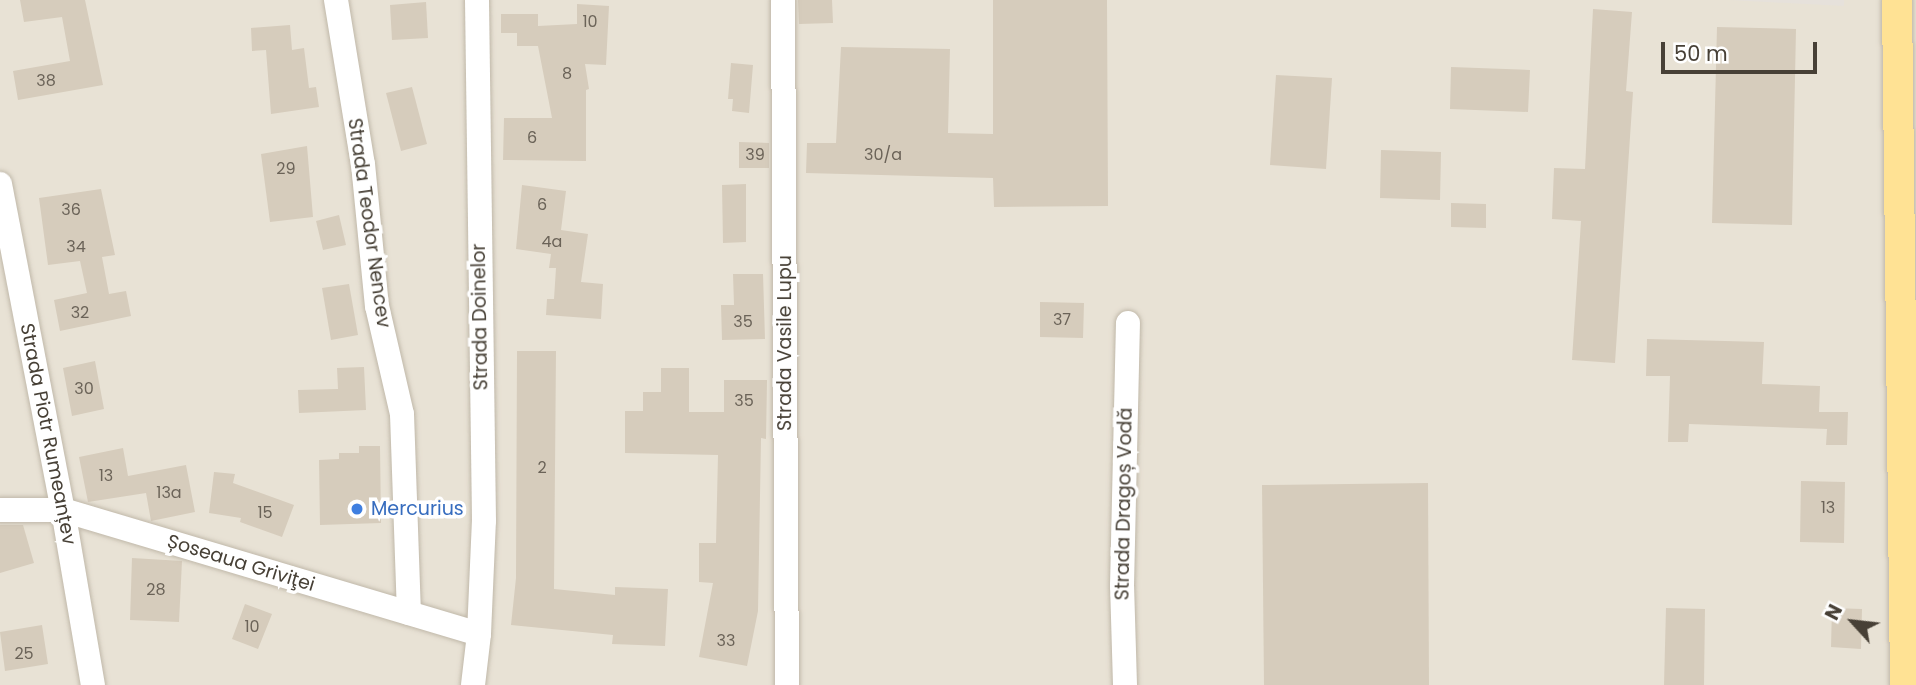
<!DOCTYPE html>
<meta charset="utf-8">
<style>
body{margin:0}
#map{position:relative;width:1916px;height:685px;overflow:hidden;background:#f4f0e7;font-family:Poppins,sans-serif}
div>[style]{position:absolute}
.residential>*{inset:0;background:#e8e2d5}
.industrial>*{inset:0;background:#e6e1db}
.building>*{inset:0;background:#d6ccbc}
.roads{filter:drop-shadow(0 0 2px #c0b8a9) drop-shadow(0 0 2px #c0b8a9)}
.minor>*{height:24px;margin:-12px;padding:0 12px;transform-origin:12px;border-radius:12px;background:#fff}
.major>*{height:30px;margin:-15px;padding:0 15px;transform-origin:15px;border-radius:15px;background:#ffe294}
.dots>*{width:19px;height:19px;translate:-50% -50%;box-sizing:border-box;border:4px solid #fff;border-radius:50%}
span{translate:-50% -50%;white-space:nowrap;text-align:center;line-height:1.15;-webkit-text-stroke:7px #fff;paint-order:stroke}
.number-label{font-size:16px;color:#6b6358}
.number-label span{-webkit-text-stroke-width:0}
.street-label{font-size:19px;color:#474036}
.shop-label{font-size:19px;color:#366cbe}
.left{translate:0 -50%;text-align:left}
.north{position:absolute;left:1818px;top:587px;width:70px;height:70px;-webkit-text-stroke:5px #fff;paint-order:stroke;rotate:297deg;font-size:19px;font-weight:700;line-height:28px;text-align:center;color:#474036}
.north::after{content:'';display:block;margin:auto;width:24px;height:32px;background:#474036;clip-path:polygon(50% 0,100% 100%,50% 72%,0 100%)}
.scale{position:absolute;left:1661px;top:42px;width:156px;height:32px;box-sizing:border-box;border:4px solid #474036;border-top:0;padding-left:9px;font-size:21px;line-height:24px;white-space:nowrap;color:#474036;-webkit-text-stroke:5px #fff;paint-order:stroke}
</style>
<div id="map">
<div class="residential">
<i style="clip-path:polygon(0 0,1916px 0,1916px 685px,0 685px)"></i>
</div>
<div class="industrial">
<i style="clip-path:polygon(1730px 0,1844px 0,1844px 6px)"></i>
</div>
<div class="building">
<i style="clip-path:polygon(20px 0,85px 0,103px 85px,18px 100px,13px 71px,70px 61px,62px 17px,24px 22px)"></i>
<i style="clip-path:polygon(798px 0,832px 0,833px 23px,799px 24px)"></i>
<i style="clip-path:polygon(993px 0,1107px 0,1108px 206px,994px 207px,993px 178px,806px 173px,807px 143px,836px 143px,841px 47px,950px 49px,948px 133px,993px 134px)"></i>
<i style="clip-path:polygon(426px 2px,428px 38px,392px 40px,390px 5px)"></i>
<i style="clip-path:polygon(577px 4px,609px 6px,606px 65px,585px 64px,589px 89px,586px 90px,586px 161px,503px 160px,504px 118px,552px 118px,538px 46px,517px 46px,517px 33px,501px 33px,501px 14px,538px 14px,538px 26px,577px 24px)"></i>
<i style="clip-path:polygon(1593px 9px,1632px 12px,1626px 91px,1633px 92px,1615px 363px,1572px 360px,1581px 221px,1552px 219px,1554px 168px,1585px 169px)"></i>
<i style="clip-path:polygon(290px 25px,292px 50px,304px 48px,309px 88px,316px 87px,319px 107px,271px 114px,266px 50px,252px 51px,251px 28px)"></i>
<i style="clip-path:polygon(1717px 27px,1796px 29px,1792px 225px,1712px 223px)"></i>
<i style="clip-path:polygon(731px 63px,753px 65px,749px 113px,732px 111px,733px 99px,728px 99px)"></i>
<i style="clip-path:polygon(1451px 67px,1530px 70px,1528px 112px,1450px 109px)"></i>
<i style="clip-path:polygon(1276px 75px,1332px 78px,1326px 169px,1270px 165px)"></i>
<i style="clip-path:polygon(412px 87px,427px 144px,401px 151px,386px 93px)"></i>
<i style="clip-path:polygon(739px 142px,769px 143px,769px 168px,739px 168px)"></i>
<i style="clip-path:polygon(307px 146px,313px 217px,270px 222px,261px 154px)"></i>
<i style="clip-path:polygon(1381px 150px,1441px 152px,1440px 200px,1380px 198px)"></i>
<i style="clip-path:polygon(746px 184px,746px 242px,723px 243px,722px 185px)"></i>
<i style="clip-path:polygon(522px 185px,566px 191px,561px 230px,588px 234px,581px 282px,603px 284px,601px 319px,546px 315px,547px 299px,554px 299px,556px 268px,549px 268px,551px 254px,516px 249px)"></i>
<i style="clip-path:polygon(101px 189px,115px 255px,102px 257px,109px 294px,126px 291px,131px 316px,60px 331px,54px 300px,87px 293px,80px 261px,48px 265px,39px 198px)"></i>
<i style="clip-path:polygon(1451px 203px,1486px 204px,1486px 228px,1451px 227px)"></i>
<i style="clip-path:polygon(339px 215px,346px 245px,323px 250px,316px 221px)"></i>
<i style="clip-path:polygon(733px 274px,763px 274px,765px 339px,722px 340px,721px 305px,734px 305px)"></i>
<i style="clip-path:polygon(349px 284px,358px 335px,331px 340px,322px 288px)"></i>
<i style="clip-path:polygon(1040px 302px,1084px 303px,1083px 338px,1040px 337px)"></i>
<i style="clip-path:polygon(1647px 339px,1764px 342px,1762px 384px,1820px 386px,1819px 412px,1848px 412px,1847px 445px,1826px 445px,1827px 429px,1689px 424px,1688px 442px,1668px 442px,1670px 376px,1646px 376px)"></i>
<i style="clip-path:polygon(517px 351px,556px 351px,554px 589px,615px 595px,615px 587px,668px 589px,665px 646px,612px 644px,613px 635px,511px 625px,516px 578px)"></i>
<i style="clip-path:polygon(95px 361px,104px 409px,72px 416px,63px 368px)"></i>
<i style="clip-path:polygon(364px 367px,366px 410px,299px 413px,298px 390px,338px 389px,337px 368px)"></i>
<i style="clip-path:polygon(661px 368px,689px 368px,689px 412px,724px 412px,724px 380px,767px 380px,766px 439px,761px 438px,758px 611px,747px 666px,699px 657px,713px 583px,699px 582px,699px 543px,716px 543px,718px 455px,625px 453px,625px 411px,643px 411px,643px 392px,661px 392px)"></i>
<i style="clip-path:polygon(359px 446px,380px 446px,381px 523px,320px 525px,319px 460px,339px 459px,339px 453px,359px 453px)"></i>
<i style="clip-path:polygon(123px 448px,128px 476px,186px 465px,195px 512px,151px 521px,146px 493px,88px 502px,79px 457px)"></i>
<i style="clip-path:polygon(214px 472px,235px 474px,233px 483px,294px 505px,282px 537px,240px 522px,241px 518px,209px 513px)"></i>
<i style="clip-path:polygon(1801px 481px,1845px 482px,1844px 543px,1800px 542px)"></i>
<i style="clip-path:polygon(1428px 483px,1429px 685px,1264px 685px,1262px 485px)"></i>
<i style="clip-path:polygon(0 525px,23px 525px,34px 563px,0 573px)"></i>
<i style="clip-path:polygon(132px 558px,182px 561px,179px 622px,130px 620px)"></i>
<i style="clip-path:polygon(245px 604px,272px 614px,258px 649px,232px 639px)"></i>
<i style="clip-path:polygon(1666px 608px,1705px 609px,1704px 685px,1664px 685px)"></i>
<i style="clip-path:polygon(1832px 608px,1862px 609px,1861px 649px,1831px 647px)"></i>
<i style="clip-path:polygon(42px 625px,48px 664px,5px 671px,0 632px)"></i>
</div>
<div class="roads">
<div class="minor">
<i style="left:336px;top:0;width:166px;rotate:80.7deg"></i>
<i style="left:363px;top:164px;width:143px;rotate:84.4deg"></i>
<i style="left:377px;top:306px;width:111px;rotate:77deg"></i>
<i style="left:402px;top:414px;width:199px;rotate:88deg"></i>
<i style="left:783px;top:0;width:685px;rotate:89.67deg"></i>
<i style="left:0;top:184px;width:332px;rotate:79.1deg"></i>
<i style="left:63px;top:510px;width:178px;rotate:80.3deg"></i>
<i style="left:0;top:510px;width:63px"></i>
<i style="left:63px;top:510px;width:434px;rotate:16.6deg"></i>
<i style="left:473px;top:685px;width:51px;rotate:-83.3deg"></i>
<i style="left:479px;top:634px;width:113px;rotate:-87.5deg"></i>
<i style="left:484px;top:521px;width:521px;rotate:-90.77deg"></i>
<i style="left:1125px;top:685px;width:99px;rotate:-91.7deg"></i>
<i style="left:1122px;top:586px;width:263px;rotate:-88.7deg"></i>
</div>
<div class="major">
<i style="left:1897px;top:0;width:685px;rotate:89.33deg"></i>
</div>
</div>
<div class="dots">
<i style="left:357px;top:509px;background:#3f7fe0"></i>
</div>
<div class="number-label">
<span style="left:590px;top:22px">10</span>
<span style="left:567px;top:74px">8</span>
<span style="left:46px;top:81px">38</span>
<span style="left:532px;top:138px">6</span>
<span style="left:755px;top:155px">39</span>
<span style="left:883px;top:155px">30/a</span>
<span style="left:286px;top:169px">29</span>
<span style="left:542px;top:205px">6</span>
<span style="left:71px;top:210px">36</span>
<span style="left:552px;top:242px">4a</span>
<span style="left:76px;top:247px">34</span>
<span style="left:80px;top:313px">32</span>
<span style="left:1062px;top:320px">37</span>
<span style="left:743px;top:322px">35</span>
<span style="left:84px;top:389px">30</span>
<span style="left:744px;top:401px">35</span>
<span style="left:542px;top:468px">2</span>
<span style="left:106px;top:476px">13</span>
<span style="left:169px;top:493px">13a</span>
<span style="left:1828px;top:508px">13</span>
<span style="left:265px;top:513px">15</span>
<span style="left:156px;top:590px">28</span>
<span style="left:252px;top:627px">10</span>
<span style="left:726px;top:641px">33</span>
<span style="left:24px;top:654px">25</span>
</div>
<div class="street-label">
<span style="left:369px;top:223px;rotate:82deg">Strada Teodor Nencev</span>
<span style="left:480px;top:317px;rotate:-91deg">Strada Doinelor</span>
<span style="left:785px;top:343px;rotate:-90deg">Strada Vasile Lupu</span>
<span style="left:48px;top:434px;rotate:79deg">Strada Piotr Rumeanțev</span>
<span style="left:1124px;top:504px;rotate:-89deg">Strada Dragoș Vodă</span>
<span style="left:241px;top:563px;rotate:17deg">Șoseaua Griviţei</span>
</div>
<div class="shop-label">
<span class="left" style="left:371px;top:509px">Mercurius</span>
</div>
<div class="north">N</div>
<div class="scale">50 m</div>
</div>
